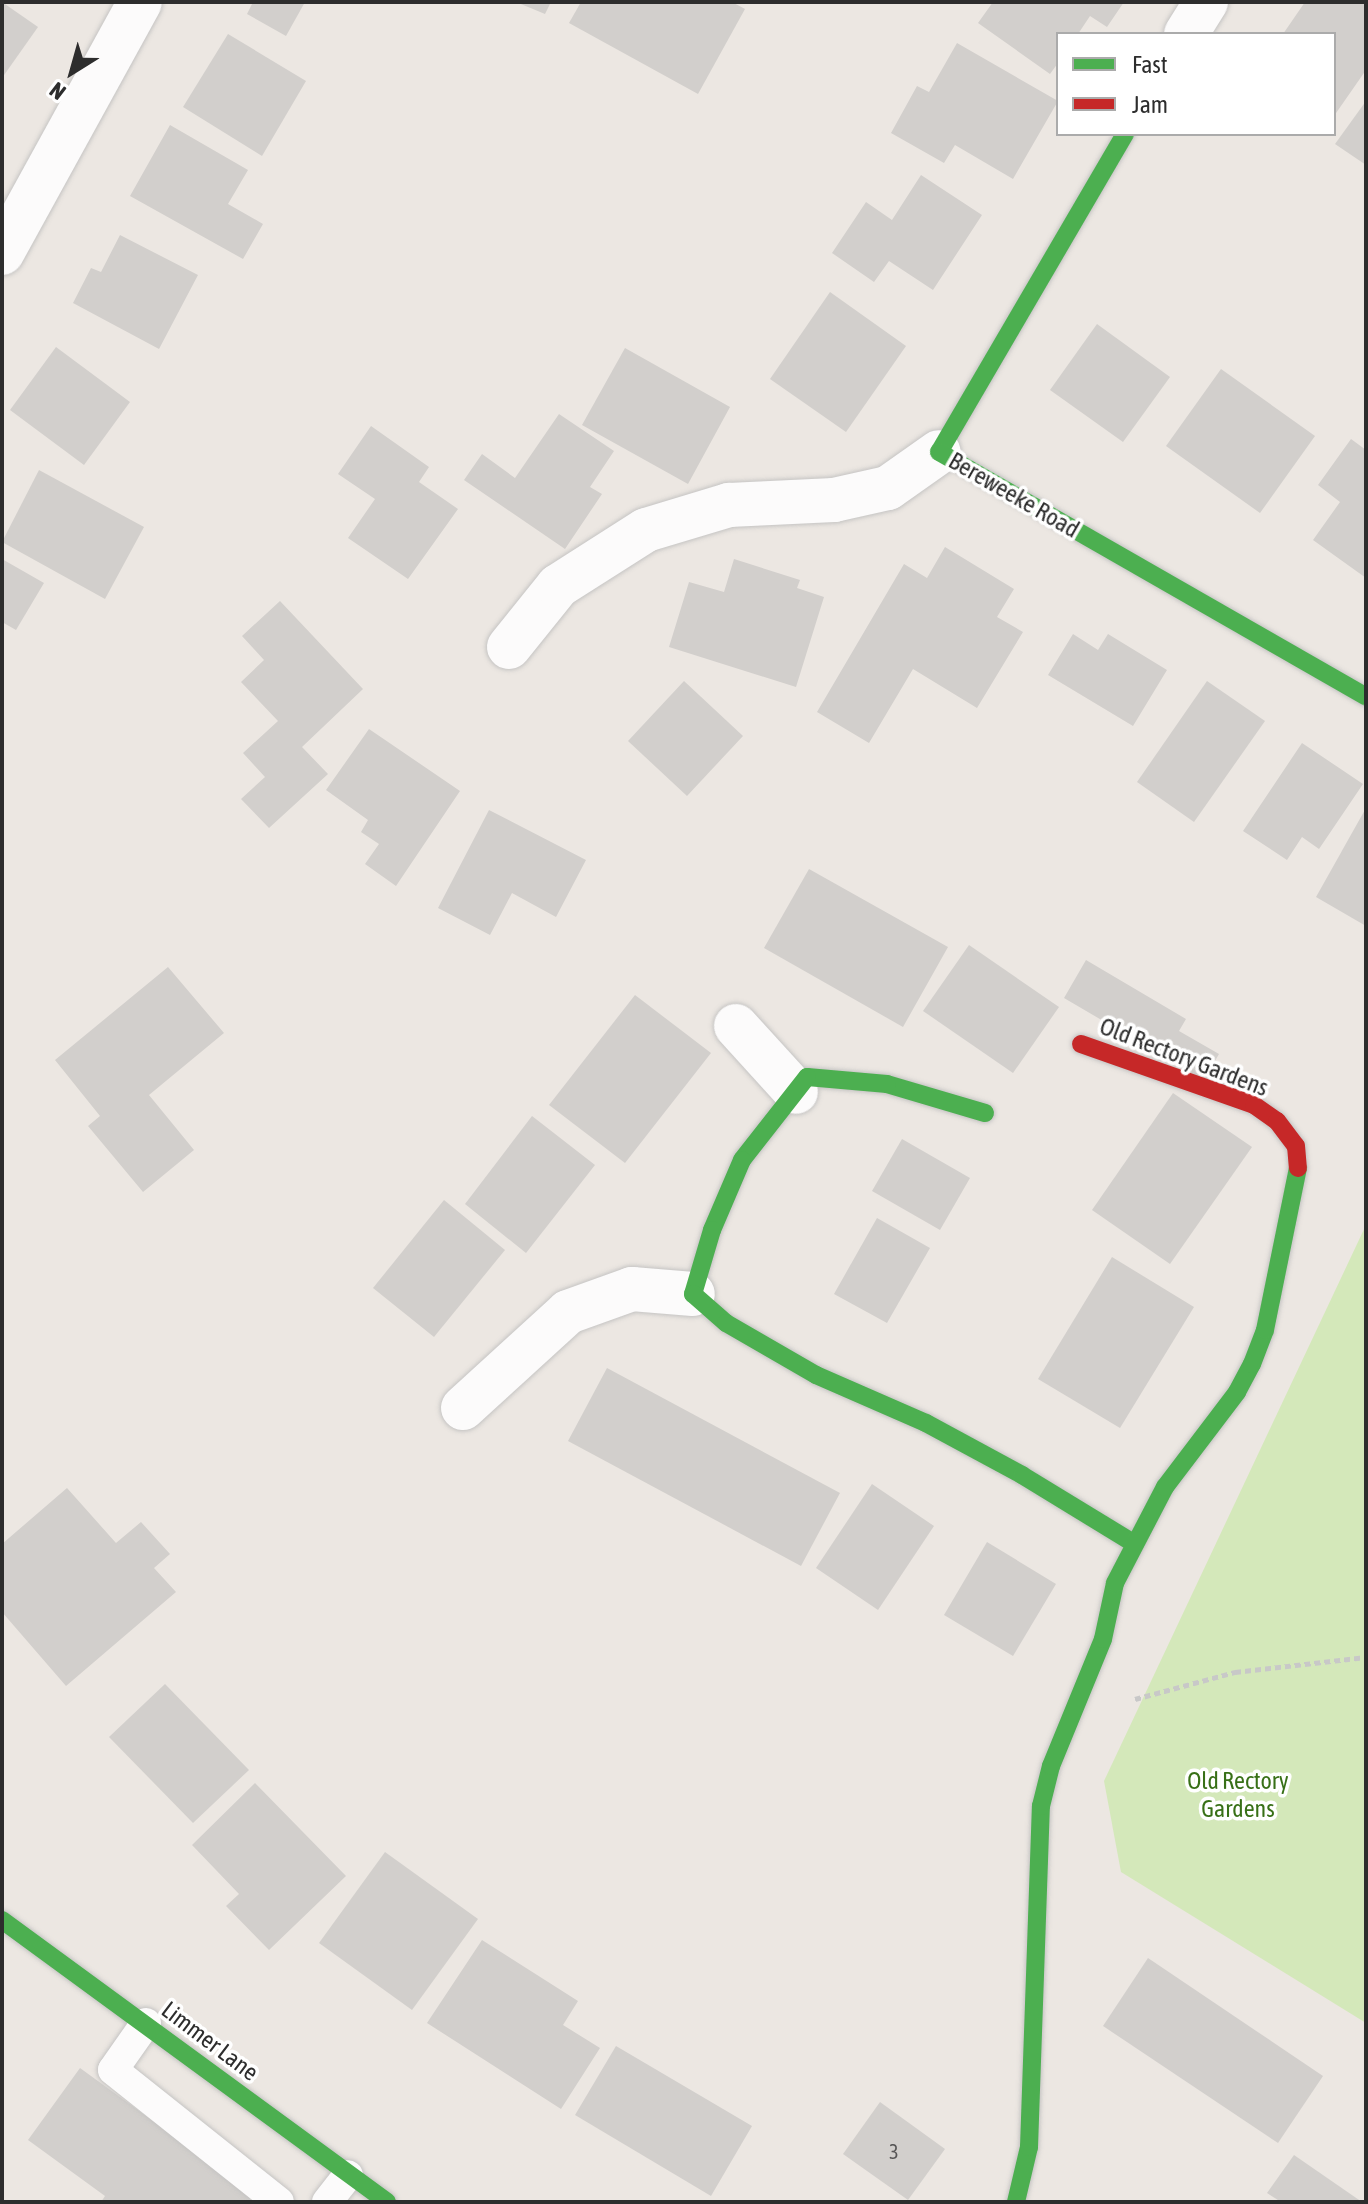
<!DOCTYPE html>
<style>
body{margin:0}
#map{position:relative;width:1368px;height:2204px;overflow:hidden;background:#ece7e2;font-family:"Asap Condensed",sans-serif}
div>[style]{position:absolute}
.green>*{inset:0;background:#d4e8ba}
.building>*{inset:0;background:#d2cfcc}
.path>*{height:5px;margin-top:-2.5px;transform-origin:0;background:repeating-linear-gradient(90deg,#c8c8c8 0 6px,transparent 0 10px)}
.roads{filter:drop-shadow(0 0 2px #c5c4c3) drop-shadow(0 0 2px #c5c4c3)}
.lane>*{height:30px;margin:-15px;padding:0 15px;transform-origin:15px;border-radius:15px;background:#fcfbfb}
.street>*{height:44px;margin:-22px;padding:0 22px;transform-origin:22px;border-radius:22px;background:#fcfbfb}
.fast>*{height:18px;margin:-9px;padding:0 9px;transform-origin:9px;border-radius:9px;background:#4caf50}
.jam>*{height:18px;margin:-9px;padding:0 9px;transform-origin:9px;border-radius:9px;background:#c62828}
span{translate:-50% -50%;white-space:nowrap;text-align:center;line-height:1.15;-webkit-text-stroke:7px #fff;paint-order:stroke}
.number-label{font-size:20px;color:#575656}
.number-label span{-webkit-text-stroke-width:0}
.street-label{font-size:24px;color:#2d2d2d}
.park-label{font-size:24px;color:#387017}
.frame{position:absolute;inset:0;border:4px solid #2d2d2d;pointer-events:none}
.legend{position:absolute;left:1056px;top:32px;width:280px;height:104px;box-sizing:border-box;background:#fff;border:2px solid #ababab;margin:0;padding:10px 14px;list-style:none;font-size:24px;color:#2d2d2d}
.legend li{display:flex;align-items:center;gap:16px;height:40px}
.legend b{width:40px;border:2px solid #ababab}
.north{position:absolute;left:32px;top:32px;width:80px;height:80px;-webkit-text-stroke:6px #fff;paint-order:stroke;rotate:217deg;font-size:22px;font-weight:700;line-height:32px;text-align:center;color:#2d2d2d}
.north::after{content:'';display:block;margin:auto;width:28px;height:36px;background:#2d2d2d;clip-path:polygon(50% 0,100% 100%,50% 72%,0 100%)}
</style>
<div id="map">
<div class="green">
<i style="clip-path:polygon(1366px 1225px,1366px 2023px,1121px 1872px,1104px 1781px)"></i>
</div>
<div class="building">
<i style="clip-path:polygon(2px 2px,38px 27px,2px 78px)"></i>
<i style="clip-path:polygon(253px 2px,305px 2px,286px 36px,247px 14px)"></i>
<i style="clip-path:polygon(516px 2px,551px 2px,545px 14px)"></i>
<i style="clip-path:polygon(581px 2px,732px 2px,745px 9px,698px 94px,569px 23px)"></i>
<i style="clip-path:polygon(993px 2px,1124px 2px,1107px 27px,1090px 16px,1078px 34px,1058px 34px,1058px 63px,1050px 74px,978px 23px)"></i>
<i style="clip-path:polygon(1305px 2px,1366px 2px,1366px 70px,1334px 116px,1334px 34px,1283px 34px)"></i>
<i style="clip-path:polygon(228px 34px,306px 81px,262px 156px,183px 107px)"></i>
<i style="clip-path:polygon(957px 43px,1058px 101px,1013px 179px,955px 145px,944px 163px,891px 133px,917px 86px,929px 92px)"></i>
<i style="clip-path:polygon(1366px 101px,1366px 165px,1335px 144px)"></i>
<i style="clip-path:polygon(170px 125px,248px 170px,228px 204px,263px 224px,243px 259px,130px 196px)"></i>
<i style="clip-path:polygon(921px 175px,982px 215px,933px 290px,889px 261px,874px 282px,832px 253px,866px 202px,892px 220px)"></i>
<i style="clip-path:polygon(120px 235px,198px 275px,159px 349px,73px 303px,91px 268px,101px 272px)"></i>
<i style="clip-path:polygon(830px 292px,906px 346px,846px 432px,770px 379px)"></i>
<i style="clip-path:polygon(1097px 324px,1170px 377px,1123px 442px,1050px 390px)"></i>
<i style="clip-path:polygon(56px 347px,130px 402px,84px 465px,10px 410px)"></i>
<i style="clip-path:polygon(625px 348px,730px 407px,688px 484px,582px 425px)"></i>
<i style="clip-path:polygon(1221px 369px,1315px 436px,1260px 513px,1166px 446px)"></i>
<i style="clip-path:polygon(559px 414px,614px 451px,590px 487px,602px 494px,565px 549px,464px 480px,482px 454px,515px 478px)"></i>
<i style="clip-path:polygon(371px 426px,429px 467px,419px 482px,458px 509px,408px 579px,348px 538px,375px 499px,338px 474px)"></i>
<i style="clip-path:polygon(1351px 439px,1366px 450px,1366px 578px,1313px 540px,1340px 502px,1318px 485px)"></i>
<i style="clip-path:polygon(39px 470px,144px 527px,105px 599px,2px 542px)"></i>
<i style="clip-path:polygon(945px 547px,1014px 589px,997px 617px,1023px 632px,977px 708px,913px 669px,869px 743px,817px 712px,904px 564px,927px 578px)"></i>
<i style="clip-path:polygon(2px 559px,44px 583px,16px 630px,2px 622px)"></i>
<i style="clip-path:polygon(734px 559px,800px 580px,797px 588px,824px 597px,796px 687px,669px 647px,689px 582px,724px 592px)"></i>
<i style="clip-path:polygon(280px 601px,363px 689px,302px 747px,328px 774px,269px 828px,241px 799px,265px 777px,243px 753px,278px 721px,241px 682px,264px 660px,242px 636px)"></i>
<i style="clip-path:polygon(1073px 634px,1098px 650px,1108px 634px,1167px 670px,1133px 726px,1048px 675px)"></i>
<i style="clip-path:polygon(684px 681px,743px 736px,687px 796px,628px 741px)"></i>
<i style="clip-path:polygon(1207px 681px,1265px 721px,1194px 822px,1137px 782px)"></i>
<i style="clip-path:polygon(369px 729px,460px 791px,396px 886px,365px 864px,379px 844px,361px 832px,368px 820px,326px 790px)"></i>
<i style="clip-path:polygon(1302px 743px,1363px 784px,1319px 849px,1302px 837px,1287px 860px,1243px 831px)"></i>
<i style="clip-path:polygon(1366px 808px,1366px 926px,1316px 897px)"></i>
<i style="clip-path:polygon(489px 810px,586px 860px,556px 917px,512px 893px,490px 935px,438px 908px)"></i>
<i style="clip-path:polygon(809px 869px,948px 947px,903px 1027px,764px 948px)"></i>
<i style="clip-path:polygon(969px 945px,1059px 1007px,1013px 1073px,923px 1011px)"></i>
<i style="clip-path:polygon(1086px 960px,1186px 1019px,1179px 1031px,1219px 1054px,1204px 1080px,1064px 998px)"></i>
<i style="clip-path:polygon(168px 967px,224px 1033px,149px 1095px,194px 1150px,143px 1192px,88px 1126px,100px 1116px,55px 1060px)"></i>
<i style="clip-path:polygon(635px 995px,711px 1053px,625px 1163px,549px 1105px)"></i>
<i style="clip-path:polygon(1173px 1093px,1252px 1147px,1170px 1264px,1092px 1210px)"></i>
<i style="clip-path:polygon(532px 1116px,595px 1165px,526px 1253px,465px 1204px)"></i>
<i style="clip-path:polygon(902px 1139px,970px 1178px,940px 1230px,872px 1191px)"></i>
<i style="clip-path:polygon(444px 1200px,505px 1250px,434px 1337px,373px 1288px)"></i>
<i style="clip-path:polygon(877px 1218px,930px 1248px,887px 1323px,834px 1294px)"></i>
<i style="clip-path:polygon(1112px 1257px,1194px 1307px,1120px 1428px,1038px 1379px)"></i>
<i style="clip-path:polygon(607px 1368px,840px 1493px,801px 1566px,568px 1441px)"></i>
<i style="clip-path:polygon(872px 1484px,934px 1526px,878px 1610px,816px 1568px)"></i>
<i style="clip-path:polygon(67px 1488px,116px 1543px,141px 1522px,170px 1554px,154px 1568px,176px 1592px,66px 1686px,2px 1612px,2px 1544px)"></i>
<i style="clip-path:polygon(987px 1542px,1056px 1584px,1013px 1656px,944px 1615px)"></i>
<i style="clip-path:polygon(165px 1684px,249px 1770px,193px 1823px,109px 1737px)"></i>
<i style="clip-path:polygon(255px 1783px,346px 1876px,269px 1950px,226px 1906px,239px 1894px,192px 1845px)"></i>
<i style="clip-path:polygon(385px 1852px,478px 1919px,412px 2010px,319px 1943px)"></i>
<i style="clip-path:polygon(482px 1940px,578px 2001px,563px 2025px,600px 2048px,561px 2109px,427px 2023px)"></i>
<i style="clip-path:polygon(1148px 1958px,1323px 2076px,1278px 2143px,1103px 2026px)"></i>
<i style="clip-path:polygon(616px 2046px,752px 2126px,711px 2196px,575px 2115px)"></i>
<i style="clip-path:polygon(80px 2068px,252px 2193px,249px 2202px,101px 2202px,105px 2196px,28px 2140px)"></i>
<i style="clip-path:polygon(880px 2102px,945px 2149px,908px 2200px,843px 2154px)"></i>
<i style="clip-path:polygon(1294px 2155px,1362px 2202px,1281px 2202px,1267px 2193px)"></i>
</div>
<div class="path">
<i style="left:1135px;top:1699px;width:104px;rotate:-15.1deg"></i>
<i style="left:1235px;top:1672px;width:132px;rotate:-6.5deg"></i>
</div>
<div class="roads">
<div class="lane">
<i style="left:146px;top:2023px;width:57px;rotate:125.1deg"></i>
<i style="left:113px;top:2070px;width:212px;rotate:38.5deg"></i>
<i style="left:327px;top:2202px;width:34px;rotate:-52deg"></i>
</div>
<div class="street">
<i style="left:1186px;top:34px;width:38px;rotate:-58deg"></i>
<i style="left:2px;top:253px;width:286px;rotate:-61.2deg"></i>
<i style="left:509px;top:647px;width:78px;rotate:-51.2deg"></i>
<i style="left:558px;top:586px;width:104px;rotate:-32.5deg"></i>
<i style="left:646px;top:530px;width:87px;rotate:-16.8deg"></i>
<i style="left:729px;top:505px;width:105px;rotate:-2.7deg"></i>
<i style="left:834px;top:500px;width:55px;rotate:-12.5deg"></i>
<i style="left:888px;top:488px;width:62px;rotate:-35.2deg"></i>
<i style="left:736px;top:1026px;width:89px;rotate:47.7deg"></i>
<i style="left:463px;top:1408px;width:142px;rotate:-42.4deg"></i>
<i style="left:568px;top:1312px;width:68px;rotate:-19.8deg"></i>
<i style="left:632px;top:1289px;width:61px;rotate:4.7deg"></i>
</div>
<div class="fast">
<i style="left:1125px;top:134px;width:368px;rotate:120.3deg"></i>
<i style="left:939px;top:452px;width:492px;rotate:29.8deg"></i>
<i style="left:985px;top:1113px;width:102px;rotate:-163.5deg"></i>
<i style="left:887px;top:1084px;width:80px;rotate:-175deg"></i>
<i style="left:807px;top:1077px;width:105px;rotate:128.1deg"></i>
<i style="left:742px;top:1160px;width:76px;rotate:113.2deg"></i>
<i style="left:712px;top:1230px;width:67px;rotate:106.5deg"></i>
<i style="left:693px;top:1294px;width:44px;rotate:41.3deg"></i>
<i style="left:726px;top:1323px;width:104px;rotate:30deg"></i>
<i style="left:816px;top:1375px;width:120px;rotate:23.6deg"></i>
<i style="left:926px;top:1423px;width:109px;rotate:28.4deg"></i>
<i style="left:1022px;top:1475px;width:132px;rotate:31.4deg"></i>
<i style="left:2px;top:1920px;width:477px;rotate:36.2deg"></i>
<i style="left:1016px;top:2202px;width:57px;rotate:-76.7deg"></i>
<i style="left:1029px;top:2147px;width:341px;rotate:-88deg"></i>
<i style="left:1041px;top:1806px;width:41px;rotate:-76deg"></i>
<i style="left:1051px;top:1766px;width:137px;rotate:-67.7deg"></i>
<i style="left:1103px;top:1639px;width:57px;rotate:-77.9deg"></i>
<i style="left:1115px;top:1583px;width:108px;rotate:-62.5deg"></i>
<i style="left:1165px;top:1487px;width:119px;rotate:-52.8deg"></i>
<i style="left:1237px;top:1392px;width:32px;rotate:-62deg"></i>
<i style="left:1252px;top:1364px;width:36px;rotate:-69deg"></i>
<i style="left:1265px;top:1330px;width:165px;rotate:-78.5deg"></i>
</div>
<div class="jam">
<i style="left:1081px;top:1044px;width:183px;rotate:19.4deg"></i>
<i style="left:1254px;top:1105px;width:28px;rotate:35deg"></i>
<i style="left:1277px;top:1121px;width:31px;rotate:53deg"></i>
<i style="left:1296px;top:1146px;width:22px;rotate:85deg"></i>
</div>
</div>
<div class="number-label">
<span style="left:894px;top:2151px">3</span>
</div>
<div class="street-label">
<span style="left:1014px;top:495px;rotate:30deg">Bereweeke Road</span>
<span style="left:1184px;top:1057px;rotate:21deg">Old Rectory Gardens</span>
<span style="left:210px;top:2041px;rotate:37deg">Limmer Lane</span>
</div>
<div class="park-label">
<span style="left:1238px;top:1795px">Old Rectory<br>Gardens</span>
</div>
<div class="frame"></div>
<ul class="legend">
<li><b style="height:10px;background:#4caf50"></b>Fast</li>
<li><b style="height:10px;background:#c62828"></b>Jam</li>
</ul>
<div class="north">N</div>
</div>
